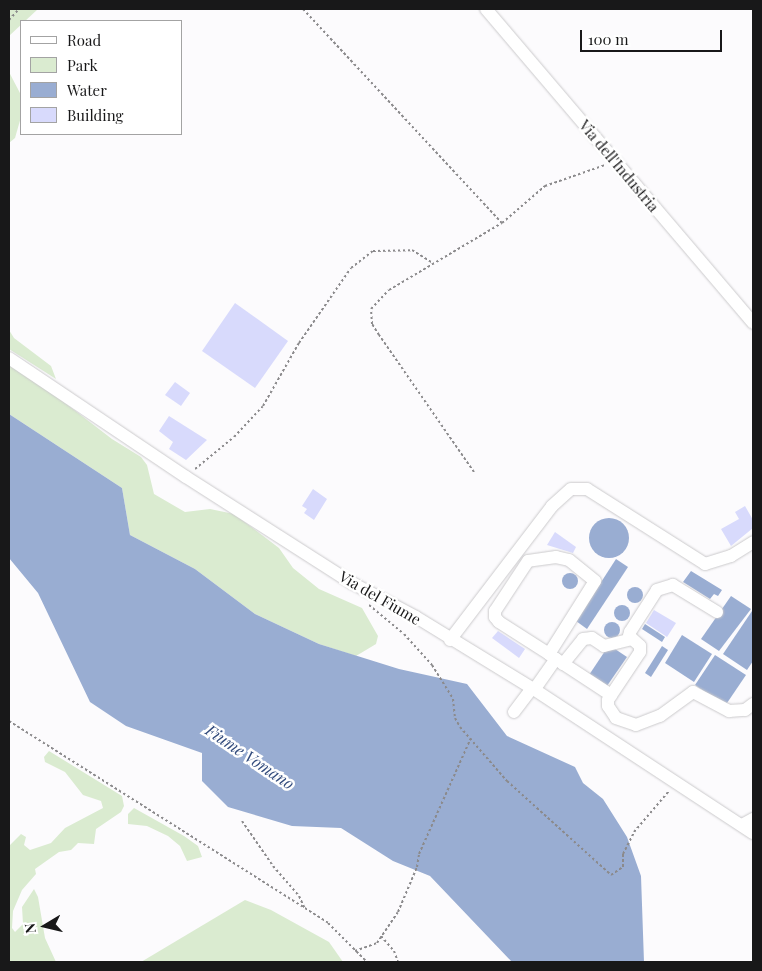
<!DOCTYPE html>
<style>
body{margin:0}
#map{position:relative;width:762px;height:971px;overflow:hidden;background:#fcfbfd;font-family:"Playfair Display",serif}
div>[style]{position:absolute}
.green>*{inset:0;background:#daebd0}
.water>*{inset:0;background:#99add2}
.round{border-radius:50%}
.building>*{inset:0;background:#d8dafc}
.path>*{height:2px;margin-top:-1px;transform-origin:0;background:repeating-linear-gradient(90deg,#8b8a8c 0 2.5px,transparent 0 5px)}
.roads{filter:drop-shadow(0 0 1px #cbcacc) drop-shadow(0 0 1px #cbcacc)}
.minor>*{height:12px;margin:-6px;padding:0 6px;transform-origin:6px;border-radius:6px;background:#fff}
span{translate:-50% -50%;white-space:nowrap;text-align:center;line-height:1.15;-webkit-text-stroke:5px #fff;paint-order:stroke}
.street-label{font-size:15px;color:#181819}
.water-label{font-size:16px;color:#334c7d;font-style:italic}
.frame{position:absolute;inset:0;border:10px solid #181819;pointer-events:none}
.legend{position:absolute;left:20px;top:20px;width:162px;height:115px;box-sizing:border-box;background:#fff;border:1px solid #a3a3a3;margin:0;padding:6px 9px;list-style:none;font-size:15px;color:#181819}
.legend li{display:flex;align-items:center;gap:10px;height:25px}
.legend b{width:25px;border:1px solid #a3a3a3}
.north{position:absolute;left:20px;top:901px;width:50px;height:50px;-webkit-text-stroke:4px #fff;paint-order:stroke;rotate:261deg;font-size:14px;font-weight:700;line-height:20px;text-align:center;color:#181819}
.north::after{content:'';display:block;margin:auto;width:18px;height:22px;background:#181819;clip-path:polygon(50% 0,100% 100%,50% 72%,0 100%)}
.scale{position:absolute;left:580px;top:30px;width:142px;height:22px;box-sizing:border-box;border:2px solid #181819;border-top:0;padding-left:6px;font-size:15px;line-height:18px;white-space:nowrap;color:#181819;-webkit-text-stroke:4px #fff;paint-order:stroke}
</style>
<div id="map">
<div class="green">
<i style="clip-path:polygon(12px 9px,38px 9px,9px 36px,9px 11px)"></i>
<i style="clip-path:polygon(9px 72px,21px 95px,21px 117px,15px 138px,9px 143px)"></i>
<i style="clip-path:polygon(9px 330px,14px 338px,51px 366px,56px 379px,9px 349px)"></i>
<i style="clip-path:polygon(9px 360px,112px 439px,141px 457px,147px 465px,154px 494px,185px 512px,210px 509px,234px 514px,279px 548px,293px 568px,319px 589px,362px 608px,378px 636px,376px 644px,356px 656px,319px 644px,255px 614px,195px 569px,130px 535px,122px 488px,9px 414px)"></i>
<i style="clip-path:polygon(49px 751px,122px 796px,124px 806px,121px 812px,96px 829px,94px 844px,78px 843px,71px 850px,59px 852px,35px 869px,36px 874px,22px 890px,13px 911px,12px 928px,15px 932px,23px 924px,22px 907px,34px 889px,38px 897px,45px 938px,56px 962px,9px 962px,9px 846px,21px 834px,26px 837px,24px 845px,30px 850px,51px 843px,65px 828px,103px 808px,101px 801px,83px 795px,65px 772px,45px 762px,44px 757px)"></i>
<i style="clip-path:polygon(134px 808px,184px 836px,198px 846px,202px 857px,187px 861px,180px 846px,168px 836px,147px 826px,128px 824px,128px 814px)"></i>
<i style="clip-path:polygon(245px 900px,271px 910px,329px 942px,343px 962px,141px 962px)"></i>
</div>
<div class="water">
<i style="clip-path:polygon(9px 414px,122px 488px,130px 535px,195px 569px,255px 614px,319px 644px,399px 669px,467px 684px,507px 736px,575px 767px,583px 783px,603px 799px,627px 837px,641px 876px,644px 962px,512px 962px,430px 876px,393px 861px,341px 828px,292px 826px,228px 807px,202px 781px,202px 753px,126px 726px,90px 702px,38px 593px,9px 558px)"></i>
<i class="round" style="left:589px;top:518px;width:40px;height:40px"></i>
<i style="clip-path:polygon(616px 559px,628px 567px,587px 629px,576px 621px)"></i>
<i style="clip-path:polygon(691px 571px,722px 590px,718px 596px,714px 594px,710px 599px,683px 582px)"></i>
<i class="round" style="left:562px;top:573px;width:16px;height:16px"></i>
<i class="round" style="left:627px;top:587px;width:16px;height:16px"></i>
<i style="clip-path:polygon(731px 596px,751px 609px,719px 651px,701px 639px)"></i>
<i class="round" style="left:614px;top:605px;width:16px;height:16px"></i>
<i style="clip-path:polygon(752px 611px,753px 661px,747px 670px,723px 654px)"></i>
<i class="round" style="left:604px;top:622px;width:16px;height:16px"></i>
<i style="clip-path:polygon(645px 624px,665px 637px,662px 642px,642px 629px)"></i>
<i style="clip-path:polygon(682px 635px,712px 654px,694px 682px,665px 663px)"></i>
<i style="clip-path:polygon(609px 645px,627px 657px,607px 686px,589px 675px)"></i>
<i style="clip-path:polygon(662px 646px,668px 650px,651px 677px,645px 673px)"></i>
<i style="clip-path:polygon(715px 655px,746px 675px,725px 706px,695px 685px)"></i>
</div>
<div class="building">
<i style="clip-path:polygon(235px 303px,288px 341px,255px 388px,202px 351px)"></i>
<i style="clip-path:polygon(175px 382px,190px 393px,181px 406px,165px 395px)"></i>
<i style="clip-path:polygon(169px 416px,207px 440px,186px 460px,169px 449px,173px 442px,159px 431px)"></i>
<i style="clip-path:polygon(313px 489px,327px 499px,314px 520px,304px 513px,307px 509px,302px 506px)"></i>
<i style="clip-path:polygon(745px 506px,753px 520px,753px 528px,731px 546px,721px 529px,739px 519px,735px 512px)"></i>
<i style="clip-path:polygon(555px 532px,576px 547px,573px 553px,547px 545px)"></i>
<i style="clip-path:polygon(654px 610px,676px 623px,667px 637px,646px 623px)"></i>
<i style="clip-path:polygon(498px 631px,525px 649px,519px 658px,492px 638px)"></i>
</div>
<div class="path">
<i style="left:303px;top:9px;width:292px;rotate:47.1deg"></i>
<i style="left:9px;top:20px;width:15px;rotate:-48deg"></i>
<i style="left:195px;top:469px;width:50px;rotate:-39.4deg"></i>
<i style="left:234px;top:437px;width:42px;rotate:-46.9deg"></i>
<i style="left:263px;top:406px;width:73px;rotate:-60.3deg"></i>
<i style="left:299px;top:343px;width:91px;rotate:-55.3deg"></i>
<i style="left:351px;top:268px;width:28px;rotate:-38deg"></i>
<i style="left:373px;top:251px;width:39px;rotate:-1deg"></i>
<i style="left:412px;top:250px;width:25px;rotate:32deg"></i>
<i style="left:474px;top:472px;width:167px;rotate:-124.7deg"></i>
<i style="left:379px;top:335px;width:13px;rotate:-122deg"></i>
<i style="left:372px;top:324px;width:15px;rotate:-94deg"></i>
<i style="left:371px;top:309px;width:26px;rotate:-47deg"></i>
<i style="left:389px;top:290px;width:131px;rotate:-30.7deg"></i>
<i style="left:502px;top:223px;width:57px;rotate:-40.7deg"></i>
<i style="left:545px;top:186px;width:64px;rotate:-19.3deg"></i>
<i style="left:369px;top:605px;width:45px;rotate:39.6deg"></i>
<i style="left:404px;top:634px;width:42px;rotate:47.9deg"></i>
<i style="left:432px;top:665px;width:40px;rotate:58deg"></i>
<i style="left:453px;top:699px;width:19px;rotate:84deg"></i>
<i style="left:455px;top:718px;width:10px;rotate:61deg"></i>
<i style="left:460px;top:727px;width:72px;rotate:49deg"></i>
<i style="left:507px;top:781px;width:140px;rotate:42.1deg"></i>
<i style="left:611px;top:875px;width:14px;rotate:-34deg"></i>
<i style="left:623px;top:867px;width:13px;rotate:-90deg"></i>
<i style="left:623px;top:854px;width:25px;rotate:-63deg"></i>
<i style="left:634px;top:832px;width:54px;rotate:-49.5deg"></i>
<i style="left:9px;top:721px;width:378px;rotate:32.3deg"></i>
<i style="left:328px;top:923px;width:55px;rotate:45deg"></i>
<i style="left:242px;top:821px;width:55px;rotate:55.4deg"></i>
<i style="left:273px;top:866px;width:40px;rotate:49deg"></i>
<i style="left:299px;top:896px;width:14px;rotate:65deg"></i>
<i style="left:381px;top:936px;width:20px;rotate:49deg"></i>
<i style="left:394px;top:951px;width:12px;rotate:70deg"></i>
<i style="left:355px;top:951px;width:23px;rotate:-20deg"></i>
<i style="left:377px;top:943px;width:37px;rotate:-56deg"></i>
<i style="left:398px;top:912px;width:49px;rotate:-67.1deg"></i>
<i style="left:417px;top:867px;width:13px;rotate:-81deg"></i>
<i style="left:419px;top:854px;width:127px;rotate:-65.9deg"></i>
</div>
<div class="roads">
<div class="minor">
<i style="left:486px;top:9px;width:412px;rotate:49.6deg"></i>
<i style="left:9px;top:358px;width:213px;rotate:33.9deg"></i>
<i style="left:186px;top:477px;width:197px;rotate:32.6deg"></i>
<i style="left:352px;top:583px;width:72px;rotate:28deg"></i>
<i style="left:416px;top:617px;width:136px;rotate:31.5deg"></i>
<i style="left:532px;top:688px;width:264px;rotate:33.3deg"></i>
<i style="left:717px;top:612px;width:52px;rotate:-148.5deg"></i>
<i style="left:673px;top:585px;width:17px;rotate:163deg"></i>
<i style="left:657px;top:590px;width:50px;rotate:122.7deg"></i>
<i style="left:630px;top:632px;width:4px;rotate:104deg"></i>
<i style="left:629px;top:636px;width:15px;rotate:42deg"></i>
<i style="left:640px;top:646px;width:6px;rotate:90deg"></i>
<i style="left:640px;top:652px;width:58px;rotate:123.7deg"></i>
<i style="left:608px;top:700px;width:6px;rotate:90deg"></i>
<i style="left:608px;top:706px;width:14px;rotate:56deg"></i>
<i style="left:616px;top:718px;width:21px;rotate:19deg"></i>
<i style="left:636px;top:725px;width:26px;rotate:-21deg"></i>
<i style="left:660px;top:716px;width:41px;rotate:-36deg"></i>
<i style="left:693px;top:692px;width:41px;rotate:27.8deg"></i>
<i style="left:729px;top:711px;width:16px;rotate:-4deg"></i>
<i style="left:745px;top:710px;width:10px;rotate:-37deg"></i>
<i style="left:450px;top:640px;width:168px;rotate:-52.7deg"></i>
<i style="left:552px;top:506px;width:25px;rotate:-42deg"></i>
<i style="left:571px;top:489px;width:16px"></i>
<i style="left:587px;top:489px;width:140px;rotate:32.4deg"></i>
<i style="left:705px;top:564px;width:27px;rotate:-17deg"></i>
<i style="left:731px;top:556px;width:26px;rotate:-32deg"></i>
<i style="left:549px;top:654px;width:86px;rotate:-57.8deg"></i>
<i style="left:595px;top:581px;width:33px;rotate:-141deg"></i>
<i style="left:569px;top:560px;width:13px;rotate:-167deg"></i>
<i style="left:556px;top:557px;width:28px;rotate:172deg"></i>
<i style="left:528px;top:561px;width:60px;rotate:123.4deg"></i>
<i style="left:495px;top:611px;width:6px;rotate:90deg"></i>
<i style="left:495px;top:617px;width:6px;rotate:51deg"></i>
<i style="left:499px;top:622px;width:59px;rotate:32.6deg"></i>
<i style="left:549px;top:654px;width:9px;rotate:36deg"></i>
<i style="left:556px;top:659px;width:66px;rotate:33.2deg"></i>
<i style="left:563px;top:664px;width:32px;rotate:-51deg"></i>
<i style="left:583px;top:639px;width:9px;rotate:-6deg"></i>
<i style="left:592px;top:638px;width:14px;rotate:34deg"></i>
<i style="left:604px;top:646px;width:29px;rotate:-14deg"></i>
<i style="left:534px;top:690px;width:38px;rotate:-55deg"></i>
<i style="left:514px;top:712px;width:30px;rotate:-53deg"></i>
<i style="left:742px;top:825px;width:13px;rotate:-29deg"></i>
</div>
</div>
<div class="street-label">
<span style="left:619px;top:166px;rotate:50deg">Via dell'Industria</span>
<span style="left:380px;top:598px;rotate:30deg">Via del Fiume</span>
</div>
<div class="water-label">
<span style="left:250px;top:757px;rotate:34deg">Fiume Vomano</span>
</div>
<div class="frame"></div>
<ul class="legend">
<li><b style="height:6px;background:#fff"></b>Road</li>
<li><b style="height:14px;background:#daebd0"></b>Park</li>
<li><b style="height:14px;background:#99add2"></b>Water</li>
<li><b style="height:14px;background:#d8dafc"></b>Building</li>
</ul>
<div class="north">N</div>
<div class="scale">100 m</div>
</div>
